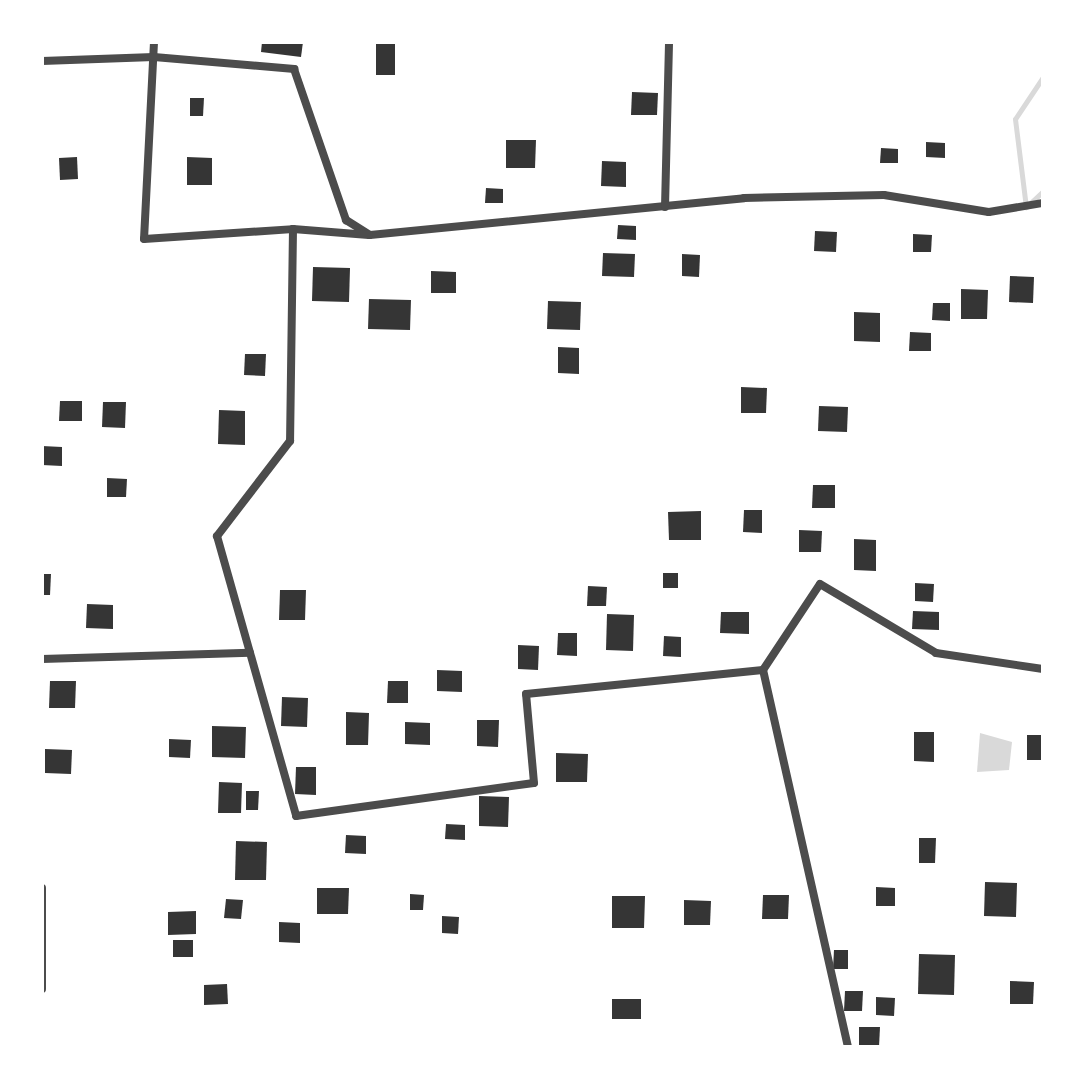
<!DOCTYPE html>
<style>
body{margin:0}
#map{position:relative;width:1085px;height:1089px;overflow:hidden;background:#fff;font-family:"Fira Sans Condensed",sans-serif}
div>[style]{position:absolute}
.water>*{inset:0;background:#d9d9d9}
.stream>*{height:5px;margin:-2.5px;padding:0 2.5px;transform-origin:2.5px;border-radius:2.5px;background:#d9d9d9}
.building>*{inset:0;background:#353535}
.minor>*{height:8px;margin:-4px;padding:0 4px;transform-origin:4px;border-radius:4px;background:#4c4c4c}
span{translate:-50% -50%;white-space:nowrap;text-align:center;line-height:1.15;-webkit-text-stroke:7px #fff;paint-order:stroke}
.frame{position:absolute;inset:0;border:44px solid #fff;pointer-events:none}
</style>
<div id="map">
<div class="water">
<i style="clip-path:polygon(980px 733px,1012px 742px,1009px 770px,977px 772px)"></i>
</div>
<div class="stream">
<i style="left:1043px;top:77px;width:50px;rotate:123.7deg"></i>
<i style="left:1015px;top:119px;width:89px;rotate:82.9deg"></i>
<i style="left:1026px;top:207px;width:23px;rotate:-43deg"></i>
</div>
<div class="building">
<i style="clip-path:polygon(262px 42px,303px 42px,301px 57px,261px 52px)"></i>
<i style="clip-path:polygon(376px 42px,395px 42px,395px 75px,376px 75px)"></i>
<i style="clip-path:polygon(632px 92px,658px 93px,657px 115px,631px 115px)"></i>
<i style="clip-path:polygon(190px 98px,204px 98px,203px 116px,190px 116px)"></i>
<i style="clip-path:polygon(506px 140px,536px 140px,535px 168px,506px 168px)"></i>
<i style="clip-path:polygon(926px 142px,945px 143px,945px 158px,926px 157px)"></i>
<i style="clip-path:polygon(881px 148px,898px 149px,898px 163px,880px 163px)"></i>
<i style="clip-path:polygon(77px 157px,78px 179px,60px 180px,59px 158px)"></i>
<i style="clip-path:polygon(187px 157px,212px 158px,212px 185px,187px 185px)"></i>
<i style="clip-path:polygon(602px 161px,626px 162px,626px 187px,601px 186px)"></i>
<i style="clip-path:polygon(486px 188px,503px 189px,503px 203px,485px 203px)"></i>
<i style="clip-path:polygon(618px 225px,636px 226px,636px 240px,617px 239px)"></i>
<i style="clip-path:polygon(815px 231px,837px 232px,836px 252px,814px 251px)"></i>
<i style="clip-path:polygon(913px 234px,932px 235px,931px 252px,913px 252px)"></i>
<i style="clip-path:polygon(603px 253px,635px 254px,634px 277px,602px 276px)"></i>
<i style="clip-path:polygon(682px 254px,700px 255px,699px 277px,682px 276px)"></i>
<i style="clip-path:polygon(313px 267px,350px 268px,349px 302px,312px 301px)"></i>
<i style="clip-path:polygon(431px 271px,456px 272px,456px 293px,431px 293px)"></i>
<i style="clip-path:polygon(1010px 276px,1034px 277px,1033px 303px,1009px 302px)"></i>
<i style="clip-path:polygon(961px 289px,988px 290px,987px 319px,961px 319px)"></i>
<i style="clip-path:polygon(369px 299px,411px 300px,410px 330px,368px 329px)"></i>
<i style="clip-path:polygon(548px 301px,581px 302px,580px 330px,547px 329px)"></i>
<i style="clip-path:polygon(933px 303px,950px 303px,950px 321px,932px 320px)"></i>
<i style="clip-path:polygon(854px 312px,880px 313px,880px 342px,854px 341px)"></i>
<i style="clip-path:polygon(910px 332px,931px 333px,931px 351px,909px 351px)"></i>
<i style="clip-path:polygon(558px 347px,579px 348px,579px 374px,558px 373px)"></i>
<i style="clip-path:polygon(245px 354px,266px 354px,265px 376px,244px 375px)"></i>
<i style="clip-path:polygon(741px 387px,767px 388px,766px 413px,741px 413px)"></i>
<i style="clip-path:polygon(60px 401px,82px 401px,82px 421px,59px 421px)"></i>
<i style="clip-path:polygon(103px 402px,126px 402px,125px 428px,102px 427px)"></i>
<i style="clip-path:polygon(819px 406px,848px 407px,847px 432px,818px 431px)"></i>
<i style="clip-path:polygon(219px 410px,245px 411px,245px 445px,218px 444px)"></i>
<i style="clip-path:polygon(42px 446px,62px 447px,62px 466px,42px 465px)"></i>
<i style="clip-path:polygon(107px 478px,127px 479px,126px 497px,107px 497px)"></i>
<i style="clip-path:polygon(813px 485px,835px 485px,835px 508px,812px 508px)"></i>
<i style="clip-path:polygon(744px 510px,762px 510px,762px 533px,743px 532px)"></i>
<i style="clip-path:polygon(701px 511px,701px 540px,669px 540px,668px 512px)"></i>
<i style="clip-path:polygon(799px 530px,822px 531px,821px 552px,799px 552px)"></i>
<i style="clip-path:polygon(854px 539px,876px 540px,876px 571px,854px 570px)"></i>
<i style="clip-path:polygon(663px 573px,678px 573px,678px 588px,663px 588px)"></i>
<i style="clip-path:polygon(42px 574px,51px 574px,50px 595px,42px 595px)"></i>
<i style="clip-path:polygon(915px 583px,934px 584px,933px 602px,915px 601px)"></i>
<i style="clip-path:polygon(588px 586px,607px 587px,606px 606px,587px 606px)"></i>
<i style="clip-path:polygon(280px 590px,306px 590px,305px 620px,279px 620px)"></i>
<i style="clip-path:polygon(87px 604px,113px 605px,113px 629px,86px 628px)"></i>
<i style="clip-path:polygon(913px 611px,939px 612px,939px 630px,912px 629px)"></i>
<i style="clip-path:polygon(721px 612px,749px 612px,749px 634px,720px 633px)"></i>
<i style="clip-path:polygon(607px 614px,634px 615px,633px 651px,606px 650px)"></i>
<i style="clip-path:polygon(558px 633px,577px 633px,577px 656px,557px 655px)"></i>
<i style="clip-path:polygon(664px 636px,681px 637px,681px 657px,663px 656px)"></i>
<i style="clip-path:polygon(518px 645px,539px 646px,538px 670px,518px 669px)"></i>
<i style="clip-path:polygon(437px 670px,462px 671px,462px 692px,437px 691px)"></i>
<i style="clip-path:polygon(50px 681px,76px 681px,75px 708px,49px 708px)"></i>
<i style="clip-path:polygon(388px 681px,408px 681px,408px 703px,387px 703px)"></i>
<i style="clip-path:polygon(282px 697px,308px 698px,307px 727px,281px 726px)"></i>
<i style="clip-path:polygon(346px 712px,369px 713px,368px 745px,346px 745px)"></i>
<i style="clip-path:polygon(477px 720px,499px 720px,498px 747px,477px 746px)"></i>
<i style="clip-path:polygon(405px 722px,430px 723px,430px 745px,405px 744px)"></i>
<i style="clip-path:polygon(212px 726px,246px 727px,245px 758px,212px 757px)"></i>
<i style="clip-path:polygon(914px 732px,934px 732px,934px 762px,914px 761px)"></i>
<i style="clip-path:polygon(1027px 735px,1043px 735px,1043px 760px,1027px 760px)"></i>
<i style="clip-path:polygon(169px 739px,191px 740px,190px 758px,169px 757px)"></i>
<i style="clip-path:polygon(45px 749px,72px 750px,71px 774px,45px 773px)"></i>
<i style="clip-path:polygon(556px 753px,588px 754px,587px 782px,556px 782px)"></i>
<i style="clip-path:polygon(296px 767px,316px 767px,316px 795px,295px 794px)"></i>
<i style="clip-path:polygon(219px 782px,242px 783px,241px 813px,218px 813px)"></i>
<i style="clip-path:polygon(246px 791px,259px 791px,258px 810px,246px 810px)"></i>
<i style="clip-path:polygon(479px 796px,509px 797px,508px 827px,479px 826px)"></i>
<i style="clip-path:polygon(446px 824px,465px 825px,465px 840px,445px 839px)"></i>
<i style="clip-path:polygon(346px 835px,366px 836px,366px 854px,345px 853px)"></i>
<i style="clip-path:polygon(919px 838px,936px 838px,935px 863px,919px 863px)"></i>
<i style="clip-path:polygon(236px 841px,267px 842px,266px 880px,235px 880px)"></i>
<i style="clip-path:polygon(985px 882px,1017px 883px,1016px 917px,984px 916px)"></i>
<i style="clip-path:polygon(876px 887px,895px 888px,895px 906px,876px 906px)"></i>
<i style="clip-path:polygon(317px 888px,349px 888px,348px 914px,317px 914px)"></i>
<i style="clip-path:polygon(410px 894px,424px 895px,423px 910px,410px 910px)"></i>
<i style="clip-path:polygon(763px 895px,789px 895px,788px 919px,762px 919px)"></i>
<i style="clip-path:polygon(612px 896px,645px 896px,644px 928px,612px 928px)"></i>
<i style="clip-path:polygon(226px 899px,243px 900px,241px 919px,224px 918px)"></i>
<i style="clip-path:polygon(684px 900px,711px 901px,710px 925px,684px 925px)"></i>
<i style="clip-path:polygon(196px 911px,196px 934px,168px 935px,168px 912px)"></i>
<i style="clip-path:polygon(442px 916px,459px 917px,458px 934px,442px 933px)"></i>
<i style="clip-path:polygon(279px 922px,300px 923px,300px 943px,279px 942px)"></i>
<i style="clip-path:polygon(173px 940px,193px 940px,193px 957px,173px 957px)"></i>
<i style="clip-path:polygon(834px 950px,848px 950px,848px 969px,833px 969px)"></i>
<i style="clip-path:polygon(919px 954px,955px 955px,954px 995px,918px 994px)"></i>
<i style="clip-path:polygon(1010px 981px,1034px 982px,1033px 1004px,1010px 1004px)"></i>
<i style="clip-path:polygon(227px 984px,228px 1004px,204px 1005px,204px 985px)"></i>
<i style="clip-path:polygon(845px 991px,863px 991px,862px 1011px,844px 1011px)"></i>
<i style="clip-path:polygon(876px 997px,895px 998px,894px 1016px,876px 1015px)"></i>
<i style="clip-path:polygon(612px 999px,641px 999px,641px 1019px,612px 1019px)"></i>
<i style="clip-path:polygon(859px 1027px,880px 1027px,879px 1047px,859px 1047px)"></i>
</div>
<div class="minor">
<i style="left:154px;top:42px;width:197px;rotate:92.9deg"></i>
<i style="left:144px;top:239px;width:149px;rotate:-3.8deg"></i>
<i style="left:293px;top:229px;width:212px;rotate:90.8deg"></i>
<i style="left:290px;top:441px;width:120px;rotate:127.5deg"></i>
<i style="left:217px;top:536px;width:291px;rotate:74.2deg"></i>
<i style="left:296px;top:816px;width:240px;rotate:-7.9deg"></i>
<i style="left:534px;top:783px;width:89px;rotate:-95.1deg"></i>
<i style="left:526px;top:694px;width:238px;rotate:-5.8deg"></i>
<i style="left:42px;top:61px;width:112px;rotate:-2deg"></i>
<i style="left:154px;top:57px;width:141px;rotate:4.9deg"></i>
<i style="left:294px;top:69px;width:160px;rotate:71deg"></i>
<i style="left:346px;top:220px;width:28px;rotate:32deg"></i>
<i style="left:370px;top:235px;width:376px;rotate:-5.6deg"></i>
<i style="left:744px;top:198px;width:140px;rotate:-1.2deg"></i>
<i style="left:884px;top:195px;width:106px;rotate:9.2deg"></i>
<i style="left:989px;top:212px;width:55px;rotate:-9.5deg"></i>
<i style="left:665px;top:207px;width:165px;rotate:-88.6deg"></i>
<i style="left:293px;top:229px;width:76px;rotate:4.5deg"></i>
<i style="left:42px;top:659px;width:208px;rotate:-1.7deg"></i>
<i style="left:42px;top:888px;width:101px;rotate:90deg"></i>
<i style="left:848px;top:1047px;width:386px;rotate:-102.7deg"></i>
<i style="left:763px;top:670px;width:103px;rotate:-56.5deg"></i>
<i style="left:820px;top:584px;width:135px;rotate:30.7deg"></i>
<i style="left:936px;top:653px;width:108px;rotate:8.5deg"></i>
</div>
<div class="frame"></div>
</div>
